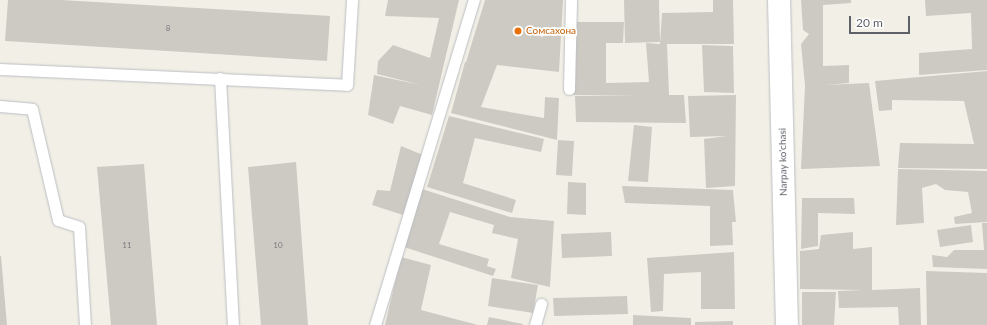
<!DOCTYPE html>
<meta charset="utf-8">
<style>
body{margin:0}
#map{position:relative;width:987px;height:325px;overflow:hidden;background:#f2f0e6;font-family:Lato,sans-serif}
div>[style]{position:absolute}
.building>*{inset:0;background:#cdcac3}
.roads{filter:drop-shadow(0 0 1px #bbbec3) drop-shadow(0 0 1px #bbbec3)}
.lane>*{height:11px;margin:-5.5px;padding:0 5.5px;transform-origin:5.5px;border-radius:5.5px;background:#fff}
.secondary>*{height:22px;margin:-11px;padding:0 11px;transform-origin:11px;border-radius:11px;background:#fff}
.dots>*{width:11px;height:11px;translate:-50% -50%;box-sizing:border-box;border:2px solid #fff;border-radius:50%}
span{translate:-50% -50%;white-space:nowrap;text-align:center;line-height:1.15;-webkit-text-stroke:3.5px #fff;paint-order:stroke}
.number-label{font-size:8px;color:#7a7b7f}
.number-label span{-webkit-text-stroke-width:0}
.food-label{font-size:10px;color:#c56008}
.left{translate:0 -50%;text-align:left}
.street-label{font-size:10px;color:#5e6168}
.scale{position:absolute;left:849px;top:16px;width:61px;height:18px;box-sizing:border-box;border:2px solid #5e6168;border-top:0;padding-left:5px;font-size:12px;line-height:14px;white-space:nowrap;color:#5e6168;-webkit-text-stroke:3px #fff;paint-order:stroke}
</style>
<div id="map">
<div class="building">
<i style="clip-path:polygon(8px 0,62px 0,330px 16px,327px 61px,5px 41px)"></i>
<i style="clip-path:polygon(388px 0,459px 0,432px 115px,400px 106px,393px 124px,368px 115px,374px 75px,421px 85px,377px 74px,378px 61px,393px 45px,430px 58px,439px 18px,385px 16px)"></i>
<i style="clip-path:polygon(485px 0,563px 0,559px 72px,497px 65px,481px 107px,544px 118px,545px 97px,559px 98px,557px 140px,451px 113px,465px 62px,480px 64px,466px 62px)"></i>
<i style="clip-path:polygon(624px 0,659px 0,660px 42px,625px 43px)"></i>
<i style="clip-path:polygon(713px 0,733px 0,734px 44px,667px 44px,669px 95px,684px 95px,686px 123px,576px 122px,575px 96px,638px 96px,572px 95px,576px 22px,624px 22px,623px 43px,606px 43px,606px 83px,649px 82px,646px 43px,660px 44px,662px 13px,713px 12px)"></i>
<i style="clip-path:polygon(801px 0,851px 0,851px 3px,823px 5px,823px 66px,849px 65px,849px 83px,825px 85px,869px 83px,880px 166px,801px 169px,805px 86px,801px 44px,809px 34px,803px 30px)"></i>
<i style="clip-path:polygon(925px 0,987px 0,987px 70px,919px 75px,919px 53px,972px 49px,971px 13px,926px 16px)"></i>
<i style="clip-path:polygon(702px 45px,733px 46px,734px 93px,704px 92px)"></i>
<i style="clip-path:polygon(987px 71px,987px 169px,898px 168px,900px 143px,974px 144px,964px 101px,892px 100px,892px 110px,879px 111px,875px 81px)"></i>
<i style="clip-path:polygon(736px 95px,735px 186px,706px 188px,704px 139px,727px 136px,690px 137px,688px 96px)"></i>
<i style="clip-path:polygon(449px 116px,544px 139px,541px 152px,475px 138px,463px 183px,516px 200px,512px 213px,427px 187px)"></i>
<i style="clip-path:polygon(634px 125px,652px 127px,648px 182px,628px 181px)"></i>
<i style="clip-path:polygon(558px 140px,574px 141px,572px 176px,556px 175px)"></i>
<i style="clip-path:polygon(401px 146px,423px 155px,403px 215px,372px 205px,377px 190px,390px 191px)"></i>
<i style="clip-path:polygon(296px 162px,308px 325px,261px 325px,248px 167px)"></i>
<i style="clip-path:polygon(144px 164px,157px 325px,111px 325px,97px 167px)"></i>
<i style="clip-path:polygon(898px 169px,987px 171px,987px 222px,955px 224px,954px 217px,972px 213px,968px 192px,945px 190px,936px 184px,922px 188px,924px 223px,896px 225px)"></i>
<i style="clip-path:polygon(568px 182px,586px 183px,586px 215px,567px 214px)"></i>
<i style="clip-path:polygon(622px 186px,733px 190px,736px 222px,732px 222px,733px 245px,710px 246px,710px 206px,625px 203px)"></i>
<i style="clip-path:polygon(422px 189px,510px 217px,554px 221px,550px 287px,511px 278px,518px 239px,492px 233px,494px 225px,450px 212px,439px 244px,489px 259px,487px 266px,496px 269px,493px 276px,404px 247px)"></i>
<i style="clip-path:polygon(802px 198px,854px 198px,855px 214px,818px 213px,818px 246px,801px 249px)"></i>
<i style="clip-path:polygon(982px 223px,987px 223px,987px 269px,933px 267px,932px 255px,947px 257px,954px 250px,984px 250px)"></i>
<i style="clip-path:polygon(971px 225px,973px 242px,940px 247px,937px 230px)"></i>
<i style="clip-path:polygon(611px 232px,612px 256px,562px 258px,561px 234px)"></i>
<i style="clip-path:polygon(853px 232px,853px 249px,872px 247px,872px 290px,920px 288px,921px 325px,899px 325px,898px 307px,839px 308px,838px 291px,864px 290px,800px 289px,800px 251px,819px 249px,821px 235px)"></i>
<i style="clip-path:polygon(734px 252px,735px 309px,701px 309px,701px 272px,664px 274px,663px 311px,651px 312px,647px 258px)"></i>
<i style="clip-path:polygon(0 256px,1px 256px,7px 325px,0 325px)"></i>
<i style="clip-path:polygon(401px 257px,431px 265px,421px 310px,478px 325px,385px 325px)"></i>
<i style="clip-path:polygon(926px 271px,987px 273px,987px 325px,927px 325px)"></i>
<i style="clip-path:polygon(492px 278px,538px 285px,533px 313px,488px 306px)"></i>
<i style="clip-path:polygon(802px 292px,836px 292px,834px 325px,802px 325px)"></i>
<i style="clip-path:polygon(627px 296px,628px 314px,554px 316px,553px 298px)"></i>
<i style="clip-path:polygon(633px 315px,691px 318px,691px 325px,633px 325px)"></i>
<i style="clip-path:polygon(489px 317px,523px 324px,523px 325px,487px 325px)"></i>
<i style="clip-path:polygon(733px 321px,733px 325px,695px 325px,695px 322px)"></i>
</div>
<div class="roads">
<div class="lane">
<i style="left:0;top:69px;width:347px;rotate:2.6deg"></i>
<i style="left:347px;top:85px;width:85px;rotate:-86.6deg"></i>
<i style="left:220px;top:78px;width:247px;rotate:87deg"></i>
<i style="left:569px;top:89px;width:89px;rotate:-88.7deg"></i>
<i style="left:0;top:106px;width:32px;rotate:5deg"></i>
<i style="left:32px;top:109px;width:114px;rotate:76.8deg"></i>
<i style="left:58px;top:220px;width:22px;rotate:18deg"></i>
<i style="left:79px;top:227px;width:98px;rotate:86.5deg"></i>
<i style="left:375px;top:325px;width:340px;rotate:-73.1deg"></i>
<i style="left:535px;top:325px;width:22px;rotate:-74deg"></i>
</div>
<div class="secondary">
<i style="left:779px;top:0;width:325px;rotate:88.6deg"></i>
</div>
</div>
<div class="dots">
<i style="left:518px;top:31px;background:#e8710a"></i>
</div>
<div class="number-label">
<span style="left:168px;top:29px">8</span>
<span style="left:127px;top:246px">11</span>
<span style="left:278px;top:246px">10</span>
</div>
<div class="food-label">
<span class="left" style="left:526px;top:31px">Сомсахона</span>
</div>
<div class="street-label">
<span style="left:783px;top:162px;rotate:-91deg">Narpay ko'chasi</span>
</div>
<div class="scale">20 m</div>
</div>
